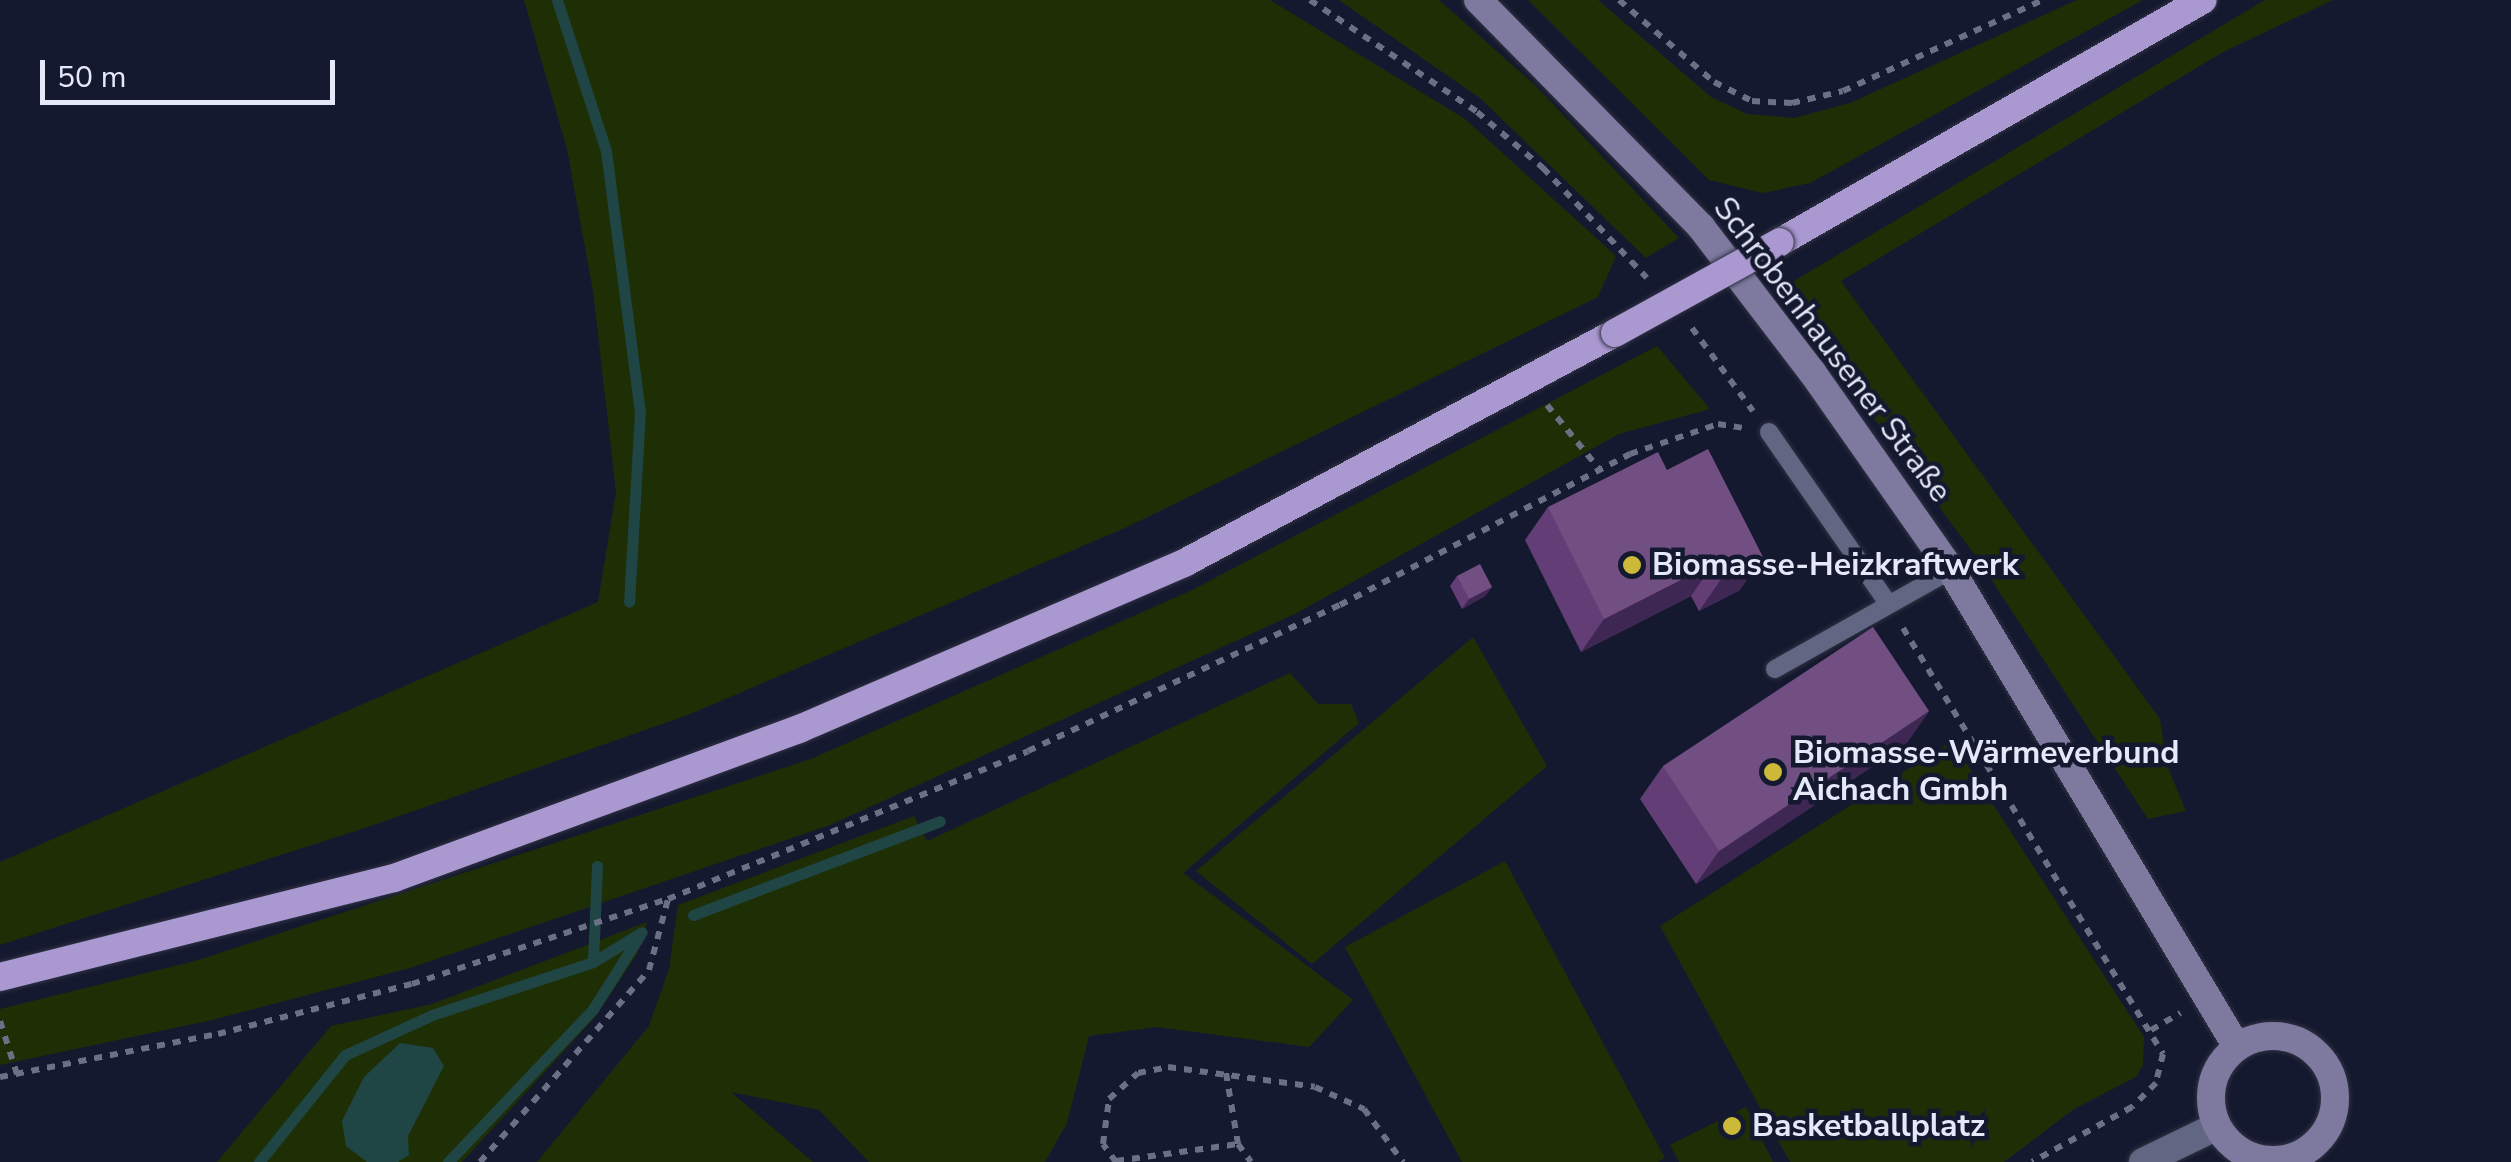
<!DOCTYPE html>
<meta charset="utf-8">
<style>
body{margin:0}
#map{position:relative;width:2511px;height:1162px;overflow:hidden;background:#15192f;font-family:"Nunito Sans",sans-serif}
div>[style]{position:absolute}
.green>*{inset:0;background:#1e2f06}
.water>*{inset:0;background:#204545}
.stream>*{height:11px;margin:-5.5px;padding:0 5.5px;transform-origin:5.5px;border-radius:5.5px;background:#204545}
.path>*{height:6px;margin-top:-3px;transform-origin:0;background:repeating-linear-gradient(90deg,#6c7084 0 8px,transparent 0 16px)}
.roads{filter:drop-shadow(0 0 2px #303244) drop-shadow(0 0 2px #303244)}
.service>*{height:18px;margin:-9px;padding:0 9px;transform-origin:9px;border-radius:9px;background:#616782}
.minor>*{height:28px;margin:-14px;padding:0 14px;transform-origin:14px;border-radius:14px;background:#616782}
.secondary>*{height:28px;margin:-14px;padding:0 14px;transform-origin:14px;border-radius:14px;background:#7d799f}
.secondary>.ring{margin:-14px;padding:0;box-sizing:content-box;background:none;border:28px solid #7d799f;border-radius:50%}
.trunk>*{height:28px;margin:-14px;padding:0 14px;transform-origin:14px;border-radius:14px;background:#aa98d0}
.bridges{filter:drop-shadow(0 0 2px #303244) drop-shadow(0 0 2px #303244)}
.trunk-bridge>*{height:28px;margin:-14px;padding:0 14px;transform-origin:14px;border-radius:14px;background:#aa98d0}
.wall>*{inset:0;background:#633d75}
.shaded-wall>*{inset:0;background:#3e2753}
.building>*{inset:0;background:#714f83}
.dots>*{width:28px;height:28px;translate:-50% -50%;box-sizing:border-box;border:5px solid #15192f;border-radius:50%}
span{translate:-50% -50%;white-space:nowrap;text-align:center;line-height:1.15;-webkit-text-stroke:9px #15192f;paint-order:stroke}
.street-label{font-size:32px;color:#e4e8f8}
.poi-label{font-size:32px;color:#e4e8f8;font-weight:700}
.left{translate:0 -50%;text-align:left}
.scale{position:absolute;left:40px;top:60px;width:295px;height:45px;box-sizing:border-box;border:5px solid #e4e8f8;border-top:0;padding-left:12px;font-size:30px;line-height:35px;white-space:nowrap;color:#e4e8f8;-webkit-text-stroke:8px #15192f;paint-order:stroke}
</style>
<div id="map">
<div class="green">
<i style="clip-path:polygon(524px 0,1270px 0,1465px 119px,1616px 256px,1598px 297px,1127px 527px,688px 715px,362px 829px,0 945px,0 862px,598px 602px,616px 492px,593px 291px,567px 149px)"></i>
<i style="clip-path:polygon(1339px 0,1439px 0,1534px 84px,1679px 238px,1646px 258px,1481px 99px)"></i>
<i style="clip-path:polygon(1528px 0,1598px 0,1711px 97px,1747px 114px,1794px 118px,1850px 103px,2077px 0,2143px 0,1810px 183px,1763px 193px,1709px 180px)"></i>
<i style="clip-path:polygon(2265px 0,2333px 0,2223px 52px,1841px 281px,2160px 719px,2166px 763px,2186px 811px,2148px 819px,1977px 558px,1779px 290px)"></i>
<i style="clip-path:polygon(1657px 346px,1710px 409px,1619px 434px,1295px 614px,830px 825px,410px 968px,212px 1020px,0 1065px,0 1009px,195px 961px,811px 759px,1190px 591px)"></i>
<i style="clip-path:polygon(1473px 637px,1547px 766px,1312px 964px,1196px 871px)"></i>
<i style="clip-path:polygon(1290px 673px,1318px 704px,1351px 704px,1359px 723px,1183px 873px,1353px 1000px,1309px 1047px,1157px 1027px,1089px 1036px,1067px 1123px,1045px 1162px,869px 1162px,819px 1110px,731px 1092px,813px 1162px,537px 1162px,649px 1026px,669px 969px,678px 905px,914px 816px,927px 841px)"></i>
<i style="clip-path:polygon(1952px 741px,2144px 1037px,2143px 1065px,2136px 1077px,2074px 1109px,2004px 1162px,1790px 1162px,1660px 926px)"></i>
<i style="clip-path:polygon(1505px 861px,1665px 1158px,1658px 1162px,1462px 1162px,1345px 947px)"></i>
<i style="clip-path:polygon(647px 922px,637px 954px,596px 1016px,462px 1162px,217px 1162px,331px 1026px,432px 1004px)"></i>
<i style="clip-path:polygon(1746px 1107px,1773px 1162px,1679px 1162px,1670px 1145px)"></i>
</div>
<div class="water">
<i style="clip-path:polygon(400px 1043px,433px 1048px,444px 1066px,408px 1136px,409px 1155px,398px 1162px,367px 1162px,346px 1146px,342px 1121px,364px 1077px)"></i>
</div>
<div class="stream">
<i style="left:557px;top:0;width:159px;rotate:72deg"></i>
<i style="left:606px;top:151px;width:263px;rotate:82.6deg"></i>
<i style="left:640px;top:412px;width:190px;rotate:93.3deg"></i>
<i style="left:693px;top:915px;width:264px;rotate:-20.8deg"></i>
<i style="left:593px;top:962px;width:96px;rotate:-87.6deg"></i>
<i style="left:259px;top:1162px;width:137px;rotate:-51.2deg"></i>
<i style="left:345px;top:1055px;width:96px;rotate:-24.7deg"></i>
<i style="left:432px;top:1015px;width:169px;rotate:-18.2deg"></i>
<i style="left:593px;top:962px;width:57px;rotate:-31.5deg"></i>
<i style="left:448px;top:1162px;width:211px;rotate:-46.5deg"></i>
<i style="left:593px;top:1009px;width:88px;rotate:-57.6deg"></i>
</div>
<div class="path">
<i style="left:1310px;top:0;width:201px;rotate:33.8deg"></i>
<i style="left:1477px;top:112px;width:87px;rotate:40.3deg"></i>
<i style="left:1543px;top:168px;width:151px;rotate:46.6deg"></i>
<i style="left:1619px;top:0;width:125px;rotate:40.8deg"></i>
<i style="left:1714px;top:82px;width:42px;rotate:26.6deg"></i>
<i style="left:1752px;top:101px;width:40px;rotate:2.9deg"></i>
<i style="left:1792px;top:103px;width:52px;rotate:-13.2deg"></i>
<i style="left:1843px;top:91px;width:220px;rotate:-24.5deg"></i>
<i style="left:1692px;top:328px;width:103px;rotate:53.7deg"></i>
<i style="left:1547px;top:405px;width:84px;rotate:50.8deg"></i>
<i style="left:1903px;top:628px;width:499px;rotate:58.6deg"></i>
<i style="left:2163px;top:1054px;width:30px;rotate:104deg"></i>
<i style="left:2156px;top:1083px;width:34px;rotate:135deg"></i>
<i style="left:2132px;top:1107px;width:114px;rotate:151.2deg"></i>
<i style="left:0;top:1021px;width:56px;rotate:72.2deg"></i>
<i style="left:2151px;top:1030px;width:34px;rotate:-30deg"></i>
<i style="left:1226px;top:1073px;width:72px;rotate:80.4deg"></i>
<i style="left:1238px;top:1144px;width:22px;rotate:54deg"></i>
<i style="left:0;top:1077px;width:222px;rotate:-11.2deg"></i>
<i style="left:218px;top:1034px;width:200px;rotate:-14.5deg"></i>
<i style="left:412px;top:984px;width:270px;rotate:-18.4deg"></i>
<i style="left:668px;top:899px;width:389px;rotate:-22.3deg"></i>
<i style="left:1028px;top:751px;width:344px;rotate:-25.1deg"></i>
<i style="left:1340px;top:605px;width:327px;rotate:-27.5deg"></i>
<i style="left:1630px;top:454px;width:93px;rotate:-18.8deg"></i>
<i style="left:1718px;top:424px;width:25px;rotate:9deg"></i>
<i style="left:1116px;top:1161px;width:123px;rotate:-7.9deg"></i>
<i style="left:480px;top:1162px;width:256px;rotate:-48.6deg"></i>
<i style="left:649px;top:970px;width:73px;rotate:-75deg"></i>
<i style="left:1116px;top:1162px;width:22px;rotate:-126deg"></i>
<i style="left:1103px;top:1144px;width:45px;rotate:-82.4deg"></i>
<i style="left:1109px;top:1099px;width:39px;rotate:-42deg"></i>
<i style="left:1138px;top:1073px;width:31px;rotate:-11deg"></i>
<i style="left:1168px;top:1067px;width:148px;rotate:7.7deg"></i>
<i style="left:1315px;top:1087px;width:54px;rotate:24.2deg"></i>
<i style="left:1364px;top:1109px;width:66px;rotate:53.7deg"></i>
</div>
<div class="roads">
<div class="service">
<i style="left:1769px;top:432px;width:208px;rotate:55.2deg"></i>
<i style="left:1775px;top:669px;width:202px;rotate:-29.4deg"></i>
</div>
<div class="minor">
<i style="left:2143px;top:1162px;width:82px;rotate:-25.9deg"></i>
</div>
<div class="secondary">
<i style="left:1478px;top:0;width:318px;rotate:45.5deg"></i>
<i style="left:1701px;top:227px;width:183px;rotate:52.6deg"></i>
<i style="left:1812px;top:372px;width:242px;rotate:54.9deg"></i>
<i style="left:1951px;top:570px;width:556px;rotate:59.05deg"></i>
<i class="ring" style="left:2211px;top:1036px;width:96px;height:96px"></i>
</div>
<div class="trunk">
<i style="left:1780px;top:242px;width:487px;rotate:-29.8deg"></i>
<i style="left:0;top:977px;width:406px;rotate:-14.1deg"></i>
<i style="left:394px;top:878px;width:432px;rotate:-20.2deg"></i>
<i style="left:799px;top:729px;width:421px;rotate:-23.3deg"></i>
<i style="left:1186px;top:562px;width:486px;rotate:-28.1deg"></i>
</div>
</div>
<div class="bridges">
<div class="trunk-bridge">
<i style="left:1615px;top:333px;width:188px;rotate:-28.9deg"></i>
</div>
</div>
<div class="wall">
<i style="clip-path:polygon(1667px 470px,1740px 590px,1699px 611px,1691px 596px,1581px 652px,1525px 540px,1548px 507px)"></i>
<i style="clip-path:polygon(1457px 576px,1492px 587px,1485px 596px,1462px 609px,1450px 586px)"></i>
<i style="clip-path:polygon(1929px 711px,1906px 744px,1696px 884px,1640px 799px,1663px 766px)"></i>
</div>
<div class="shaded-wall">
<i style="clip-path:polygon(1763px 557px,1740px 590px,1699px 611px,1722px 578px)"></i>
<i style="clip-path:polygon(1714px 563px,1691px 596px,1581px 652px,1604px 619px)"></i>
<i style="clip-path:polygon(1492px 587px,1485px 596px,1462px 609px,1469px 599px)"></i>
<i style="clip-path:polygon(1929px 711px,1906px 744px,1696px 884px,1719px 851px)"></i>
</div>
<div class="building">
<i style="clip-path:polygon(1708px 449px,1763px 557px,1722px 578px,1714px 563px,1604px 619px,1548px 507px,1658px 452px,1667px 470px)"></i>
<i style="clip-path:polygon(1480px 564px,1492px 587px,1469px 599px,1457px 576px)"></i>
<i style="clip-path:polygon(1873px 627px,1929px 711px,1719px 851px,1663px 766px)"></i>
</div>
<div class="dots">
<i style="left:1632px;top:565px;background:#ccb939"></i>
<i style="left:1773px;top:772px;background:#ccb939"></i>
<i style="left:1732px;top:1126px;background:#ccb939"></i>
</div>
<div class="street-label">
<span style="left:1832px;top:350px;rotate:53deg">Schrobenhausener Straße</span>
</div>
<div class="poi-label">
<span class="left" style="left:1652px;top:565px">Biomasse-Heizkraftwerk</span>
<span class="left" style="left:1793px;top:772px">Biomasse-Wärmeverbund<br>Aichach Gmbh</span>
<span class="left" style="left:1752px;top:1126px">Basketballplatz</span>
</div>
<div class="scale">50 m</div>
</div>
